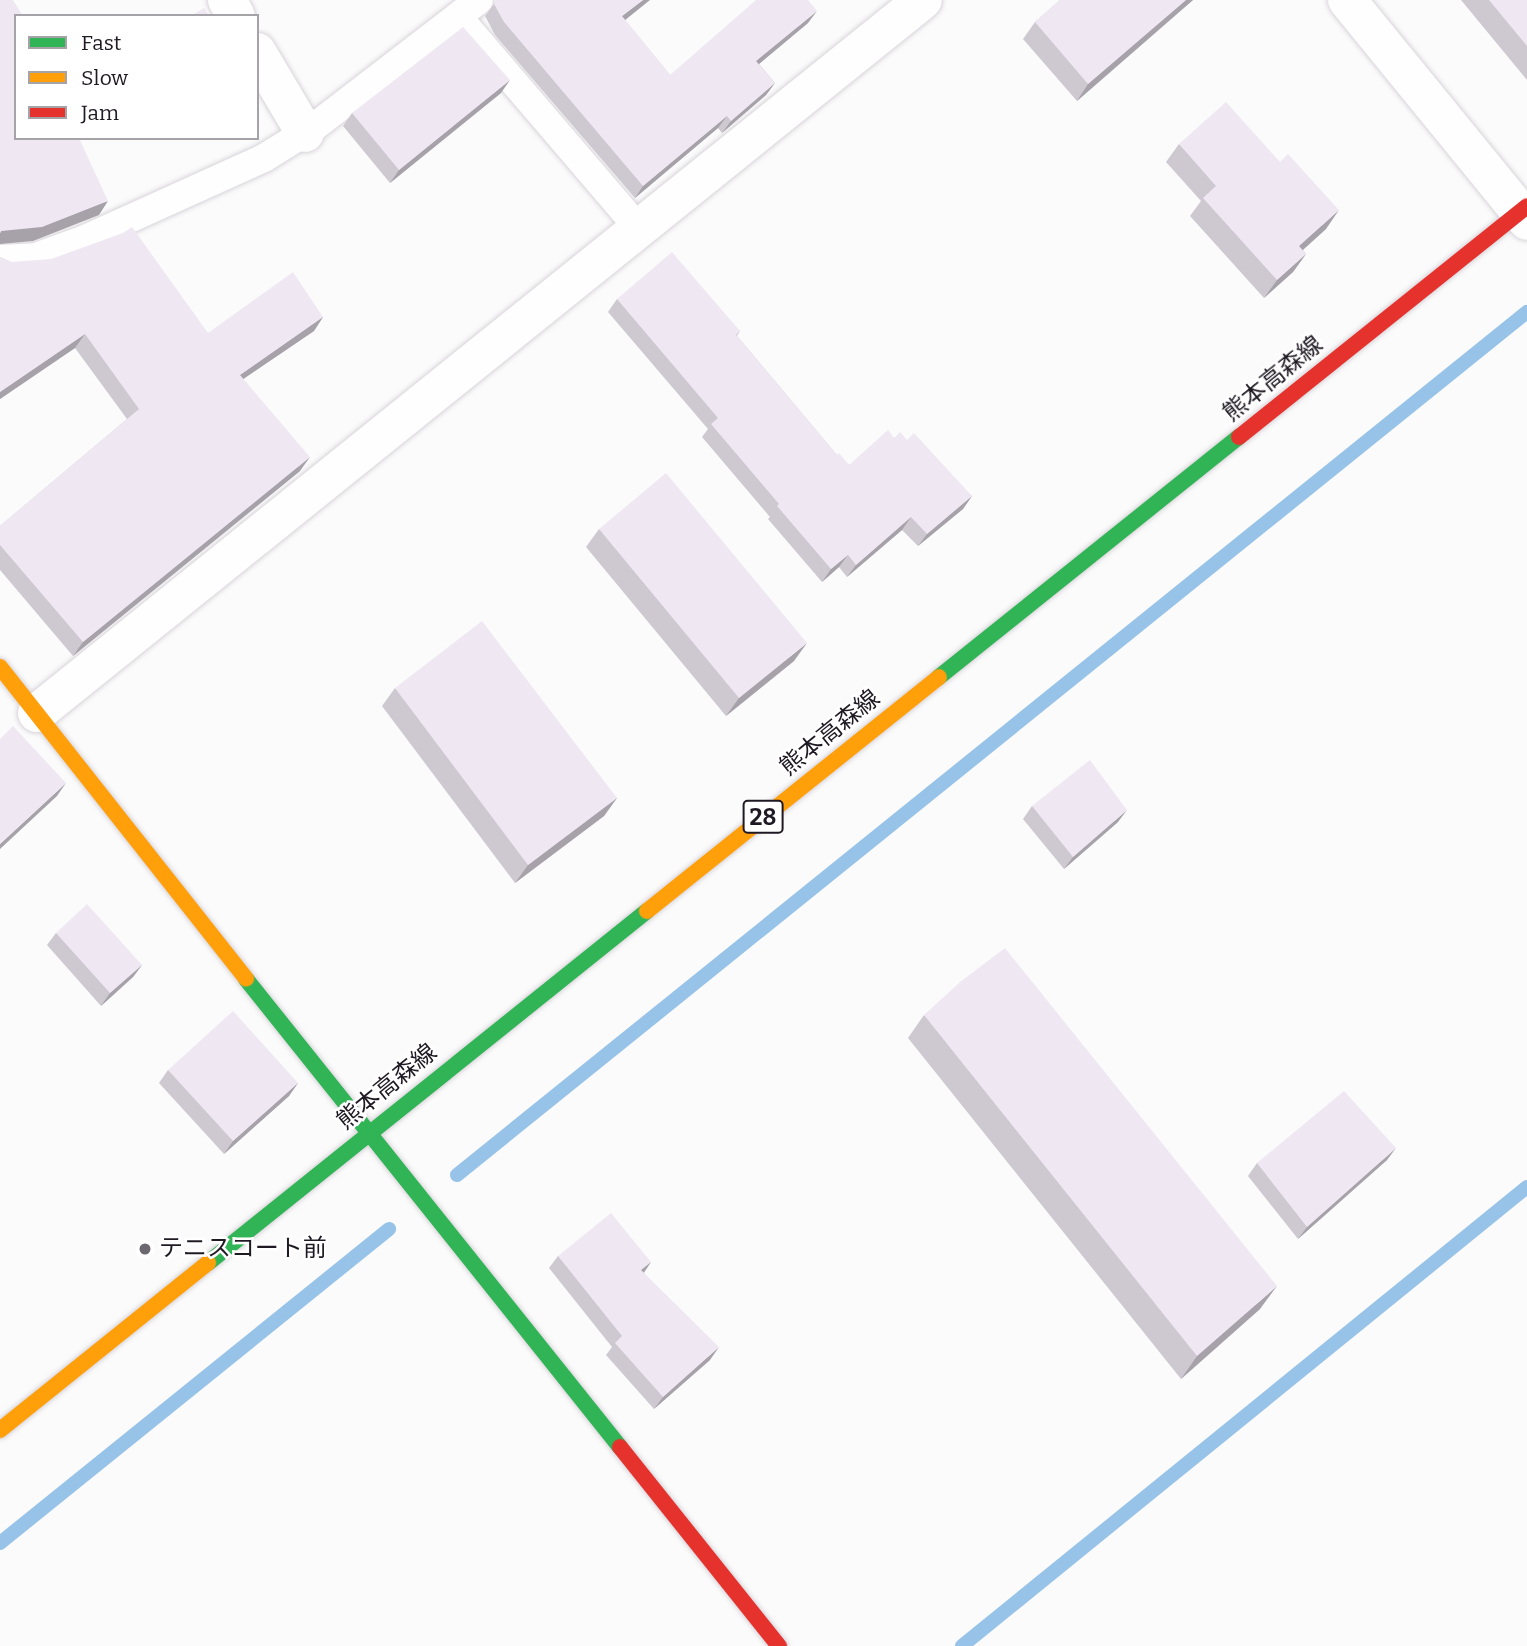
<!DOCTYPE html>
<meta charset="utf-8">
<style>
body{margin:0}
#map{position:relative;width:1527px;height:1646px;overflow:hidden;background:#fbfbfb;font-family:Bitter,"Noto Sans JP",serif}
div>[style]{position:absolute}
.stream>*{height:14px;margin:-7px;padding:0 7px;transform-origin:7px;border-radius:7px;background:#98c3e8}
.roads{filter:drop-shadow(0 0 2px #d8d4d9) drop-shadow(0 0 2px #d8d4d9)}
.lane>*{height:28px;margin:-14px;padding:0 14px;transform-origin:14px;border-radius:14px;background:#fefefe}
.street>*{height:38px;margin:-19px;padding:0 19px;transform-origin:19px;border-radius:19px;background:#fefefe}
.fast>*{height:16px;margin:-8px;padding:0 8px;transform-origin:8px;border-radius:8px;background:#30b455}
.slow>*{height:16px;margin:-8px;padding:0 8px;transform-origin:8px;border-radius:8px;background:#ff9f0a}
.jam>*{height:16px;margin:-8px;padding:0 8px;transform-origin:8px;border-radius:8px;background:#e5322d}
.wall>*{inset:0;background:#cec8d1}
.shaded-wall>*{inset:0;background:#a7a2aa}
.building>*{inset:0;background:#efe8f3}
.dots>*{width:19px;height:19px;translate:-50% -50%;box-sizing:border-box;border:4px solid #fff;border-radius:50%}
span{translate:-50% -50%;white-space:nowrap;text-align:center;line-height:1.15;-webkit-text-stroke:5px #fff;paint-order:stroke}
.shield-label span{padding:2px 5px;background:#fff;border:2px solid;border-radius:5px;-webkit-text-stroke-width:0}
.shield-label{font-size:23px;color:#1f1923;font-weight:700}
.street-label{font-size:24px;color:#1f1923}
.poi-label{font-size:24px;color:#1f1923}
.left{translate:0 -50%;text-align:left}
.legend{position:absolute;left:14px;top:14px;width:245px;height:126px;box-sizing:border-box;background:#fff;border:2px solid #a5a3a7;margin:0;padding:9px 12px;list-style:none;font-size:21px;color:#1f1923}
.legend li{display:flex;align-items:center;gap:14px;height:35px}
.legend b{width:35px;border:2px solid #a5a3a7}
</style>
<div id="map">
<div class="stream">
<i style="left:457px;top:1175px;width:1375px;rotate:-38.89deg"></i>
<i style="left:0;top:1543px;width:500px;rotate:-38.9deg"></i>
<i style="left:962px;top:1646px;width:728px;rotate:-39.09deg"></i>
</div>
<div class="roads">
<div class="lane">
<i style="left:459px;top:18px;width:277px;rotate:49.5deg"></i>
<i style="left:0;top:259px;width:36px;rotate:-3deg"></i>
<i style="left:36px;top:257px;width:52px;rotate:-20.2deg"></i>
<i style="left:85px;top:239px;width:196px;rotate:-24.3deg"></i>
<i style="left:264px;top:158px;width:59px;rotate:-31.8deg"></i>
<i style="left:314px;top:127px;width:208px;rotate:-37.6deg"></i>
</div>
<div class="street">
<i style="left:227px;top:0;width:18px;rotate:61deg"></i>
<i style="left:1347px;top:0;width:285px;rotate:50.8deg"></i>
<i style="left:257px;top:52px;width:94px;rotate:59.3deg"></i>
<i style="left:37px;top:713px;width:1137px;rotate:-38.83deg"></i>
</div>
<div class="fast">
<i style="left:939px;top:677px;width:384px;rotate:-38.7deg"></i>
<i style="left:246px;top:979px;width:599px;rotate:51.37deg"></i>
<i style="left:208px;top:1263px;width:563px;rotate:-38.72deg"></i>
</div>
<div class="slow">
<i style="left:0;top:667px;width:397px;rotate:51.7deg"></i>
<i style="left:647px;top:911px;width:374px;rotate:-38.7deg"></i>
<i style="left:0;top:1430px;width:267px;rotate:-38.8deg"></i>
</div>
<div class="jam">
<i style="left:1239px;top:437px;width:369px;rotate:-38.7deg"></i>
<i style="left:620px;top:1447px;width:255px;rotate:51.4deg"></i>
</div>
</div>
<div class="wall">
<i style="clip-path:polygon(497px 0,625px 20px,670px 75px,808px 23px,759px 64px,775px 83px,766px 95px,722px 133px,718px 128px,635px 198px,495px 35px,485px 16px)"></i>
<i style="clip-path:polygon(1060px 0,1193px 0,1077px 101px,1023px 39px,1035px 22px)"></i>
<i style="clip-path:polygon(1461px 0,1527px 0,1527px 80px)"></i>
<i style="clip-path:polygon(501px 93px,390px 183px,343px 126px,352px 113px)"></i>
<i style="clip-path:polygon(1179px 144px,1326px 229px,1303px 250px,1306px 254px,1293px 272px,1264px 298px,1190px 216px,1201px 201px,1166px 162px)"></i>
<i style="clip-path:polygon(0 257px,11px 262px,208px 333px,323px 317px,314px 331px,243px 379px,300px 471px,73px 656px,0 570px,0 526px,127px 419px,75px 348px,0 399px)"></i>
<i style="clip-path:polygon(617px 299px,740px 331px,737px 336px,837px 455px,849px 465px,894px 438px,907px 440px,972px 496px,963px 509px,918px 546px,902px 530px,847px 577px,839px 567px,822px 582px,768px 519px,770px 517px,702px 437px,708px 429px,608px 312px)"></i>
<i style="clip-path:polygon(599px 529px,794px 661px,726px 716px,586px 547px)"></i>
<i style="clip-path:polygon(395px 688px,617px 798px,604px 816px,515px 883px,382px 706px)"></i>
<i style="clip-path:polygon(1032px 806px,1118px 822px,1064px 869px,1023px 819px)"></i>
<i style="clip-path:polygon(56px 933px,142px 965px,133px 977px,101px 1006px,47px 945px)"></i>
<i style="clip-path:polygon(924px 1015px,1260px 1309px,1181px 1379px,908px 1038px)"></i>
<i style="clip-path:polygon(168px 1070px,298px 1083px,289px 1096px,224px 1154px,159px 1083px)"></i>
<i style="clip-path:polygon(1387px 1160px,1298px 1239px,1248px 1176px,1257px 1163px)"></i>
<i style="clip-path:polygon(558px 1256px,651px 1262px,644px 1273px,710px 1360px,654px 1409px,606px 1355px,612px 1347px,549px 1268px)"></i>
</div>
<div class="shaded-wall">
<i style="clip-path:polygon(643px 0,650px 0,614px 29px,622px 16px)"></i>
<i style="clip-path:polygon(1186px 0,1193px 0,1077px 101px,1088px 84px)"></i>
<i style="clip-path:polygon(817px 11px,808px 23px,747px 74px,756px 61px)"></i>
<i style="clip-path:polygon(510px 80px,501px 93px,390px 183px,399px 170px)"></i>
<i style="clip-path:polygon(775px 83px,766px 95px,722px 133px,731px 121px)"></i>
<i style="clip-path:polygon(727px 116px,718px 128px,635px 198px,643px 186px)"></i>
<i style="clip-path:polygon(108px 201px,99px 215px,33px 241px,0 244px,0 233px,1px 231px)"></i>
<i style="clip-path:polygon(1339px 210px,1326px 229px,1286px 265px,1299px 246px)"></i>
<i style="clip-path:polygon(1306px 254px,1293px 272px,1264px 298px,1277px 280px)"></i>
<i style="clip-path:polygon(323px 317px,314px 331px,230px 388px,240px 375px)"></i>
<i style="clip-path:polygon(85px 334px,75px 348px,0 399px,0 392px)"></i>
<i style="clip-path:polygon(310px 457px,300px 471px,73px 656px,83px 642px)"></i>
<i style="clip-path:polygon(972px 496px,963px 509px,918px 546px,927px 534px)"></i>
<i style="clip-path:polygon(911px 517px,902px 530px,847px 577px,856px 565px)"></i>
<i style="clip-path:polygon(848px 555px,839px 567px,822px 582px,831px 569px)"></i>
<i style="clip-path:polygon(807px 643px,794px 661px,726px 716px,739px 698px)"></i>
<i style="clip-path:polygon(66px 783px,57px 796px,0 849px,0 844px)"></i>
<i style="clip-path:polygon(617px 798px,604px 816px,515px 883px,528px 865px)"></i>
<i style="clip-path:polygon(1127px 810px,1118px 822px,1064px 869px,1073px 857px)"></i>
<i style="clip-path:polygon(142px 965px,133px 977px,101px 1006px,110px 993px)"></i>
<i style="clip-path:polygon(298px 1083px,289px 1096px,224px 1154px,233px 1141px)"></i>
<i style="clip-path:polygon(1396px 1148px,1387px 1160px,1298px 1239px,1307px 1227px)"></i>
<i style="clip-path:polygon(651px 1262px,642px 1275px,641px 1270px)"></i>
<i style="clip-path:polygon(1277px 1286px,1260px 1309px,1181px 1379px,1197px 1356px)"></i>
<i style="clip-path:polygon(719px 1347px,710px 1360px,654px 1409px,663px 1397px)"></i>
</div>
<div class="building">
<i style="clip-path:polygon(0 0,13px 0,23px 16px,16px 16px,16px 138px,79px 138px,108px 201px,42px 227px,1px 231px,0 233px)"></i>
<i style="clip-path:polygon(497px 0,643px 0,622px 16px,670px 75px,756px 0,808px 0,817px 11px,756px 61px,775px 83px,731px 121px,727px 116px,643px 186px,504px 22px,494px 4px)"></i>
<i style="clip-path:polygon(1060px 0,1186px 0,1088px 84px,1035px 22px)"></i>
<i style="clip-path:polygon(1489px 0,1527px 0,1527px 46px)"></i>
<i style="clip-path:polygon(204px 8px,209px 16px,191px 16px)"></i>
<i style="clip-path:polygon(463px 27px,510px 80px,399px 170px,352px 113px)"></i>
<i style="clip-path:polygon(1226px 102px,1280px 162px,1288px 154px,1339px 210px,1299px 246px,1306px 254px,1277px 280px,1203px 198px,1216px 186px,1179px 144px)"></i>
<i style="clip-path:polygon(132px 227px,208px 333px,293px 272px,323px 317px,240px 375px,310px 457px,83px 642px,0 545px,0 526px,139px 409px,85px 334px,0 392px,0 257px,11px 262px,51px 259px,123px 233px)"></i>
<i style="clip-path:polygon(672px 252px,740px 331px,736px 335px,837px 455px,839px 453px,849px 465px,888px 430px,894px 438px,900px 432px,907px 440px,914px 433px,972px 496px,927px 534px,911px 517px,856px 565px,848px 555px,831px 569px,777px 506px,779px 504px,711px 424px,718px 418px,617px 299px)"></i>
<i style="clip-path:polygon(666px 473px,807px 643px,739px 698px,599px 529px)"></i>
<i style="clip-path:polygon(482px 621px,617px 798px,528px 865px,395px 688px)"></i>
<i style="clip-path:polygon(13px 726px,66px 783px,0 844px,0 739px)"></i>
<i style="clip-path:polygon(1090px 760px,1127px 810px,1073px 857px,1032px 806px)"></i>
<i style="clip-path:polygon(87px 904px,142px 965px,110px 993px,56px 933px)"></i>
<i style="clip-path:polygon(1005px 948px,1277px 1286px,1197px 1356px,924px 1015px,960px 982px)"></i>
<i style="clip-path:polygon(233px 1011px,298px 1083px,233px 1141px,168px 1070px)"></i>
<i style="clip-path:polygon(1344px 1091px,1396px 1148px,1307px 1227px,1257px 1163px)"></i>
<i style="clip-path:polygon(611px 1213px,651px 1262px,641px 1270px,719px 1347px,663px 1397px,615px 1343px,622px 1336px,558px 1256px)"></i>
</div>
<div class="dots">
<i style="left:145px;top:1249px;background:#6c686f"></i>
</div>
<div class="shield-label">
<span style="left:763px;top:817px">28</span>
</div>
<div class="street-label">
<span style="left:1273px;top:379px;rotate:-39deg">熊本高森線</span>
<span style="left:830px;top:733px;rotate:-39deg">熊本高森線</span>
<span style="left:387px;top:1087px;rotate:-39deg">熊本高森線</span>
</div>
<div class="poi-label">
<span class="left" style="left:159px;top:1249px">テニスコート前</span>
</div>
<ul class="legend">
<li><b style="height:9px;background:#30b455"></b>Fast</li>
<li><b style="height:9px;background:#ff9f0a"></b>Slow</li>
<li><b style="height:9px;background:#e5322d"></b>Jam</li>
</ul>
</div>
